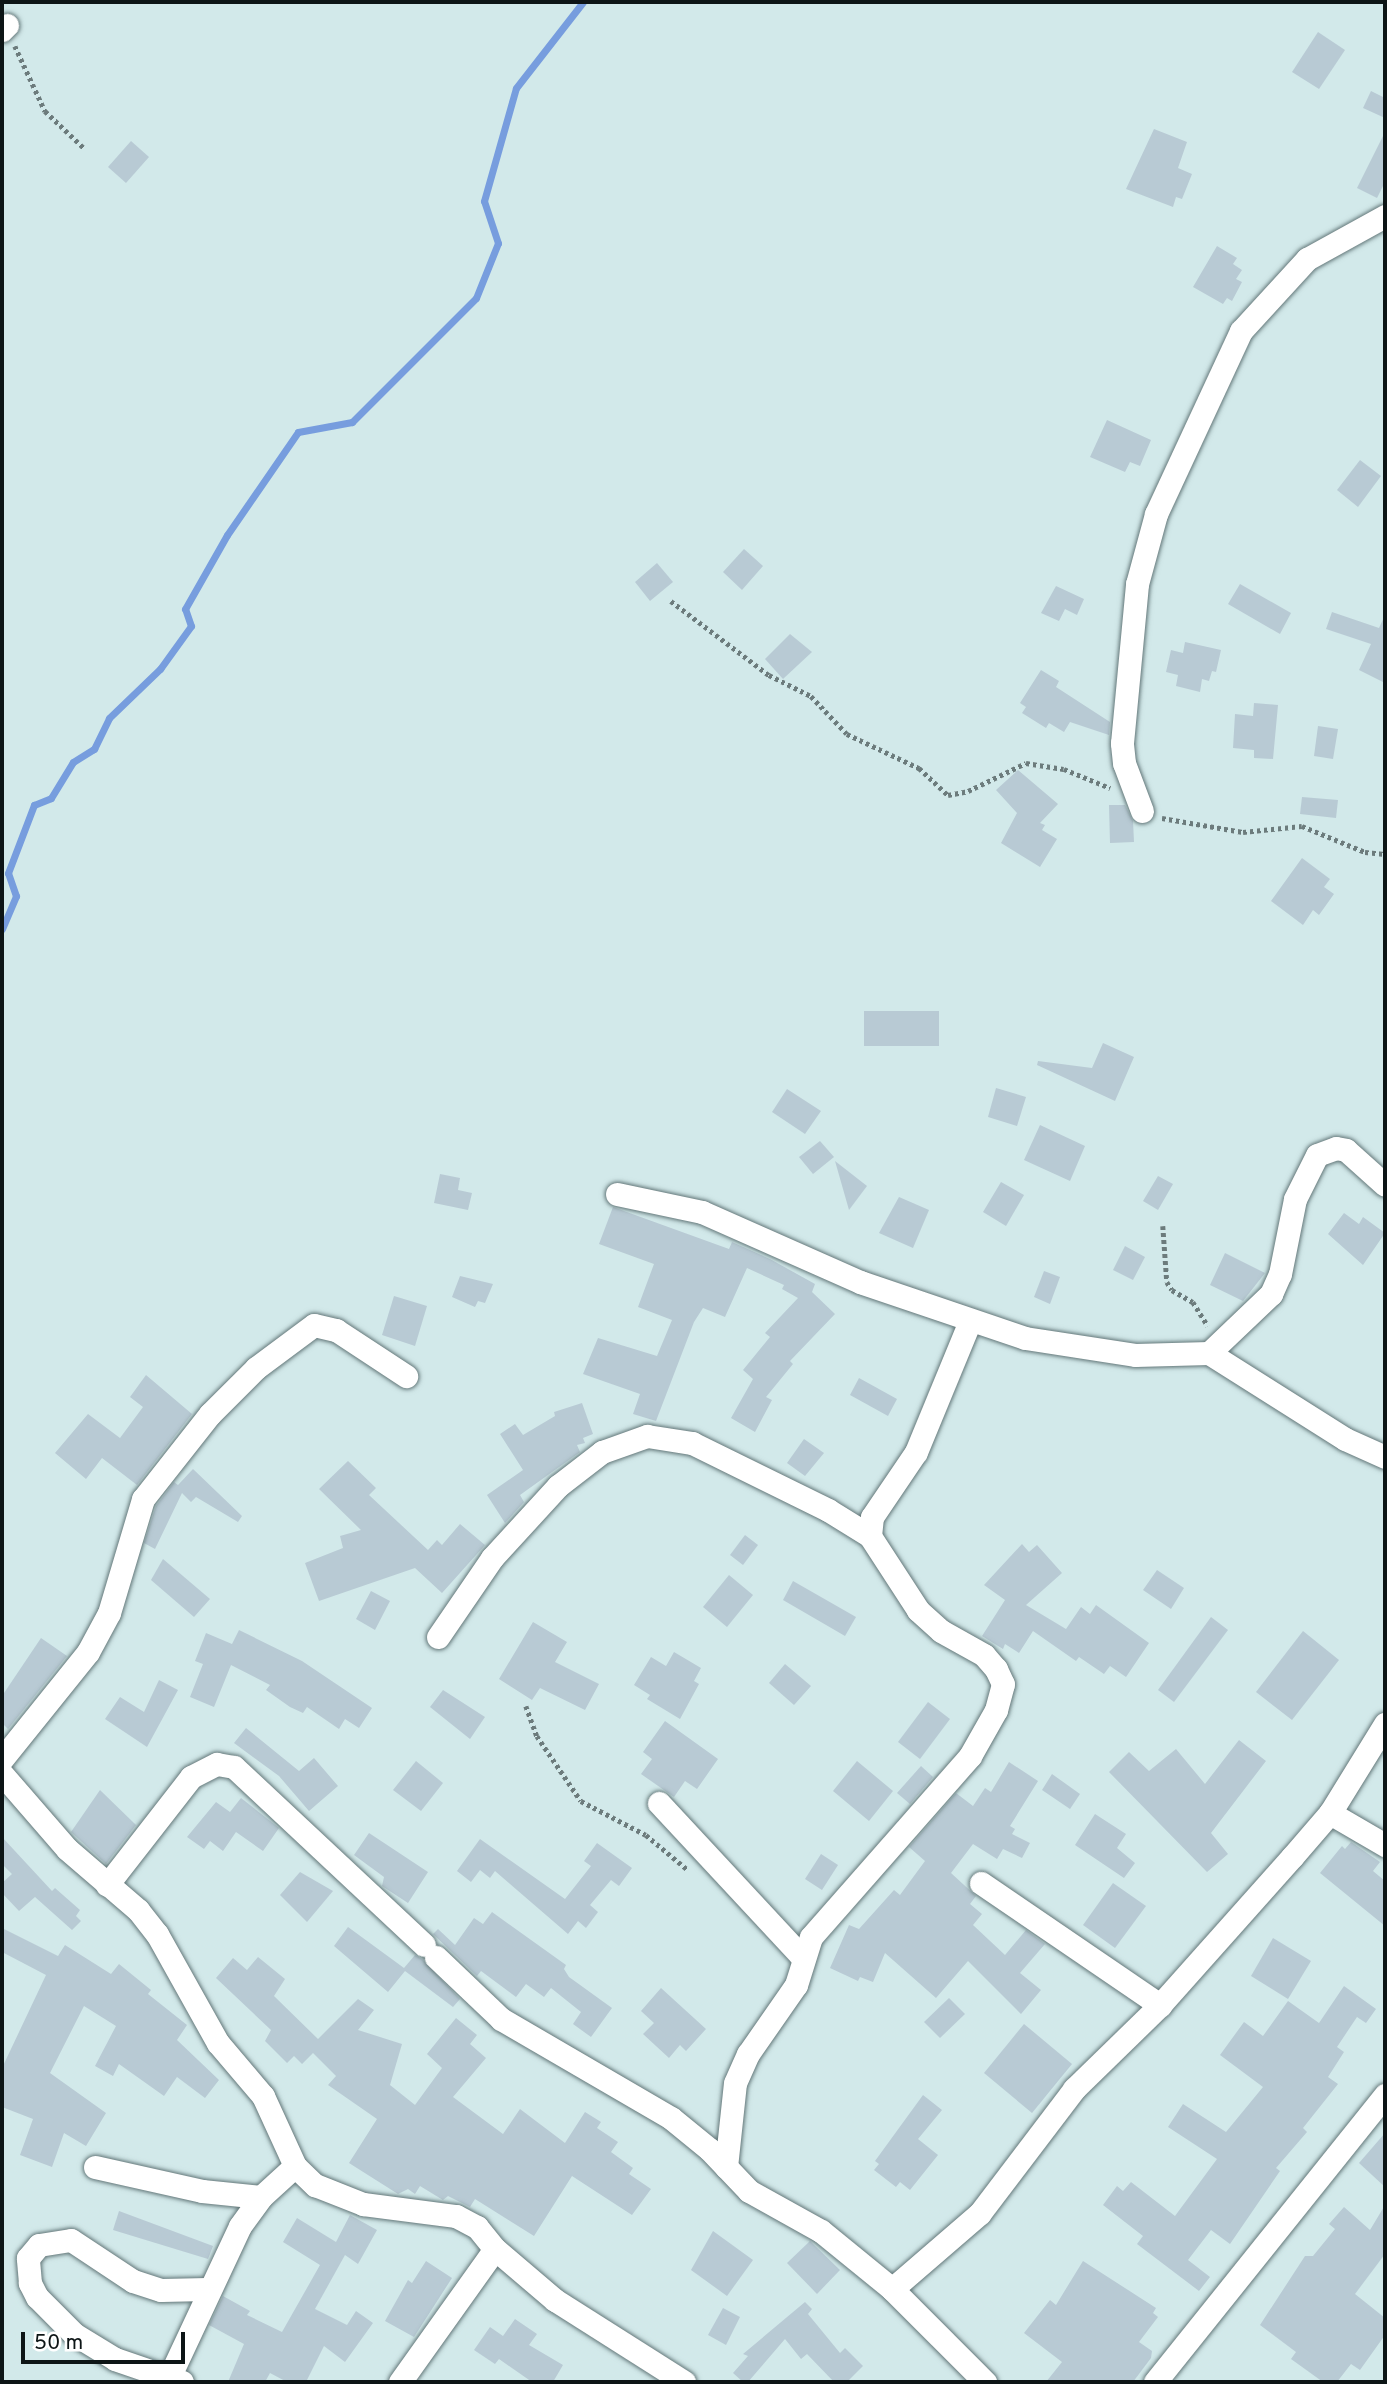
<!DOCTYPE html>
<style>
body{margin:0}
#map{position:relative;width:1387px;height:2384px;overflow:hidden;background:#d2e9ea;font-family:Overpass,sans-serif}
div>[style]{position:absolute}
.stream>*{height:7px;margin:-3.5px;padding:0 3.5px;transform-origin:3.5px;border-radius:3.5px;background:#779dde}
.building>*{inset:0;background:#b8cad4}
.path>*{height:4.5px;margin-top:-2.25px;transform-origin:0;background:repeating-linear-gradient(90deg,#6c7b7c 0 3.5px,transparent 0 7px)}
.roads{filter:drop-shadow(0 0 2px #637779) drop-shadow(0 0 2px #637779)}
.minor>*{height:23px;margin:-11.5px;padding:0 11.5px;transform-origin:11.5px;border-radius:11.5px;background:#fff}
span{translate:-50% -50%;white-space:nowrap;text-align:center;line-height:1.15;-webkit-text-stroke:5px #fff;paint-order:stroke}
.frame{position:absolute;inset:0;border:4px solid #0d1516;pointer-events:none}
.scale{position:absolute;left:21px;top:2332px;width:164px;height:32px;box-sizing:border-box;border:4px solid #0d1516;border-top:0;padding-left:9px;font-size:21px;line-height:24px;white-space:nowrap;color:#0d1516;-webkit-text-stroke:5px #fff;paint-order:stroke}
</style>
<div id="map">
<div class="stream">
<i style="left:2px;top:929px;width:36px;rotate:-67deg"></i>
<i style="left:16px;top:896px;width:24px;rotate:-109deg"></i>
<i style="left:8px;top:873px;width:73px;rotate:-69.1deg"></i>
<i style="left:34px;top:805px;width:18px;rotate:-22deg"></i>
<i style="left:51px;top:798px;width:42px;rotate:-58.6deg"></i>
<i style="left:73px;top:762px;width:25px;rotate:-32deg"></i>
<i style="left:94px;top:749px;width:34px;rotate:-64deg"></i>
<i style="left:109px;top:718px;width:71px;rotate:-43.9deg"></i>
<i style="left:160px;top:669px;width:53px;rotate:-54.2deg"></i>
<i style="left:191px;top:626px;width:18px;rotate:-109deg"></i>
<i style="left:185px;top:609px;width:85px;rotate:-60.4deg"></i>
<i style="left:227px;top:535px;width:125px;rotate:-55.4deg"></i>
<i style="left:298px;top:432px;width:55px;rotate:-10.5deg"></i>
<i style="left:352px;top:422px;width:175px;rotate:-45deg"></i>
<i style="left:476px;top:298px;width:59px;rotate:-68.2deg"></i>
<i style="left:498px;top:243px;width:44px;rotate:-108.4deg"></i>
<i style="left:484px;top:201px;width:117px;rotate:-74.2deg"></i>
<i style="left:516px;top:88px;width:109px;rotate:-52.1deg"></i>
</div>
<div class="building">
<i style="clip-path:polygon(1318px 32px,1345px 50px,1319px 89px,1292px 72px)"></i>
<i style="clip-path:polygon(1371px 91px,1385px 98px,1385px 118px,1363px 108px)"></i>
<i style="clip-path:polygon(1154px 129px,1187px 142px,1178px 168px,1192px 174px,1182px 199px,1176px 197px,1173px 207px,1126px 189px)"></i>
<i style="clip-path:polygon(1385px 132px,1385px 182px,1377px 198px,1357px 188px)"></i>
<i style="clip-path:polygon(131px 141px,149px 157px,126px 183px,108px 167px)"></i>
<i style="clip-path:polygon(1217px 246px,1237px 258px,1233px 264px,1242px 270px,1236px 279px,1242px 282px,1232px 301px,1227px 298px,1223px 304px,1193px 287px)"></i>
<i style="clip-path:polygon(1107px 420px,1151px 440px,1140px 466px,1130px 462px,1125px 472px,1090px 457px)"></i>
<i style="clip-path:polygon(1360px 460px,1381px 476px,1358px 507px,1337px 490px)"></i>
<i style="clip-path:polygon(744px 549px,763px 566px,742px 590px,723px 572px)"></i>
<i style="clip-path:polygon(657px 563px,673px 582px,650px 601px,635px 582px)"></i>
<i style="clip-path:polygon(1240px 584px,1291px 613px,1280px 634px,1228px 604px)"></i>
<i style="clip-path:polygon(1056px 586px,1084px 599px,1077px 615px,1065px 609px,1059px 621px,1041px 613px)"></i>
<i style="clip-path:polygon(1332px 612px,1379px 628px,1385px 615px,1385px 683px,1359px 670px,1371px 644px,1326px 629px)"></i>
<i style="clip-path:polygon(790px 634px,812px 652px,783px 679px,765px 659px)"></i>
<i style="clip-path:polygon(1185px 642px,1221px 650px,1216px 672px,1212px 671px,1209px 681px,1202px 679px,1200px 692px,1176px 686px,1178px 675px,1166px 672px,1171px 650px,1183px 653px)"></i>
<i style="clip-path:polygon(1041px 670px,1059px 681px,1056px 687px,1110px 722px,1109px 735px,1070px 722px,1064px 732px,1049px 723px,1046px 728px,1022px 713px,1026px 707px,1020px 703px)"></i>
<i style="clip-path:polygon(1254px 703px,1278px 705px,1273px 759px,1254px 758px,1254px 750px,1233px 748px,1235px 714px,1253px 716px)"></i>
<i style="clip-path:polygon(1318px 726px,1338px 729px,1333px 759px,1314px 756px)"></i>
<i style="clip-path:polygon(1018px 770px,1058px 804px,1040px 823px,1045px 825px,1042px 830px,1057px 839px,1040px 867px,1001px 843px,1017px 813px,996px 790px)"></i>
<i style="clip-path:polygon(1302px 797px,1338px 800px,1336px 818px,1300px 814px)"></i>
<i style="clip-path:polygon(1109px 805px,1125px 805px,1133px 821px,1134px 842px,1110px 843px)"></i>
<i style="clip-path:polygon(1302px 858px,1330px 879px,1324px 887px,1334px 894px,1319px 915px,1313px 910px,1303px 925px,1271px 901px)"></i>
<i style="clip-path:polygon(864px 1011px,939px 1011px,939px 1046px,864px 1046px)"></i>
<i style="clip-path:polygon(1103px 1043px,1134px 1057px,1115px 1101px,1037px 1065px,1038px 1061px,1092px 1068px)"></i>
<i style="clip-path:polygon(996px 1088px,1026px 1097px,1017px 1126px,988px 1117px)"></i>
<i style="clip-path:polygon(787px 1089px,821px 1111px,805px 1134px,772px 1112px)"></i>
<i style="clip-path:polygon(1040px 1125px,1085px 1146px,1070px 1181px,1024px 1160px)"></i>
<i style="clip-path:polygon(820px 1141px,834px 1157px,813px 1174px,799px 1157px)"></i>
<i style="clip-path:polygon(835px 1161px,867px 1186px,849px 1210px)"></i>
<i style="clip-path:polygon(440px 1174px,460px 1178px,458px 1190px,472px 1193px,468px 1210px,434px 1203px)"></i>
<i style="clip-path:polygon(1158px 1176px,1173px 1184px,1158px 1210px,1143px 1201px)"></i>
<i style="clip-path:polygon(1001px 1182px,1024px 1195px,1006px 1226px,983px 1212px)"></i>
<i style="clip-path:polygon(899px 1197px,929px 1210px,913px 1248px,879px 1233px)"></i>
<i style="clip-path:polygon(613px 1207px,729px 1249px,732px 1242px,770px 1259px,815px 1284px,812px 1292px,835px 1314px,790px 1361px,793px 1364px,766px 1397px,772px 1400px,755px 1432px,731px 1418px,753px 1379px,743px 1370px,770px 1337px,765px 1333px,798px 1298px,782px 1289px,784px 1285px,747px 1268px,725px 1317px,703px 1308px,694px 1322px,656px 1421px,633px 1414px,640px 1394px,583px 1374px,598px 1338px,657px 1356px,672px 1320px,638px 1307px,654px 1264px,599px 1244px)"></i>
<i style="clip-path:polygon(1344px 1213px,1359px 1224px,1363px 1217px,1385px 1233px,1363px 1265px,1328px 1234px)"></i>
<i style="clip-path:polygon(1125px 1246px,1145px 1257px,1133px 1280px,1113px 1270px)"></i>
<i style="clip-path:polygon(1225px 1253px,1265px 1273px,1243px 1301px,1210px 1285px)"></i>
<i style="clip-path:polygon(1044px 1271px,1060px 1277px,1050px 1304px,1034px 1297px)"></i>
<i style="clip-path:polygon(460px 1276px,493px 1284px,485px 1303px,478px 1301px,475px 1307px,452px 1297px)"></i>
<i style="clip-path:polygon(394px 1296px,427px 1306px,415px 1346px,382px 1335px)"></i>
<i style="clip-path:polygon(146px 1375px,192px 1414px,137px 1485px,102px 1458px,86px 1479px,55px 1453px,88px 1414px,120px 1438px,143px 1407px,130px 1397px)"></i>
<i style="clip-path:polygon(859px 1378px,897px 1399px,888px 1416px,850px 1395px)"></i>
<i style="clip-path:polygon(582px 1403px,593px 1434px,583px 1438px,585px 1443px,577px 1445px,580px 1452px,520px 1495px,524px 1502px,505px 1523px,487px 1495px,523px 1470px,500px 1434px,515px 1424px,523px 1435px,555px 1416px,554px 1412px)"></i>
<i style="clip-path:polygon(804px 1439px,824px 1453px,805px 1476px,787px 1463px)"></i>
<i style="clip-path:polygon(348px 1461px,376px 1488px,369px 1495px,428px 1550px,437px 1540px,442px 1545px,460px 1524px,485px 1545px,442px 1593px,415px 1568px,319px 1601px,305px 1563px,343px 1548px,340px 1536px,361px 1530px,319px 1489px)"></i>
<i style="clip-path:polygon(193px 1469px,242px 1516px,238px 1522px,196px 1497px,191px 1502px,182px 1493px,155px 1549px,144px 1543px,156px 1506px,174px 1482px,178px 1485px)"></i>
<i style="clip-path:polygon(745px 1535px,758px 1545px,743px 1565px,730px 1555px)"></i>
<i style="clip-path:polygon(1022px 1544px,1029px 1552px,1037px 1545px,1062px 1573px,1026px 1605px,1066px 1629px,1081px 1607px,1090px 1614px,1096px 1605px,1149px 1643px,1126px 1677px,1110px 1666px,1104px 1674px,1079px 1657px,1076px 1661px,1033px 1631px,1019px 1653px,1005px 1644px,1003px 1649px,982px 1636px,1005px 1600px,984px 1585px)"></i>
<i style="clip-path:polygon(163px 1559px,210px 1599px,194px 1617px,151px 1580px)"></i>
<i style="clip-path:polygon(1157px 1570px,1184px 1588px,1171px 1609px,1143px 1590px)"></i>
<i style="clip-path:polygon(729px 1575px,753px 1595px,727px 1627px,703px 1607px)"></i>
<i style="clip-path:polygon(793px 1581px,856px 1617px,845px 1636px,783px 1600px)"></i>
<i style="clip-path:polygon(371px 1591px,390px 1601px,375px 1630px,356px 1619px)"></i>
<i style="clip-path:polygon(1211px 1617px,1228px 1630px,1174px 1702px,1158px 1690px)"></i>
<i style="clip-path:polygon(533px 1622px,567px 1642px,555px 1662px,599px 1684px,585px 1710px,540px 1688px,532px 1700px,499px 1679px)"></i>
<i style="clip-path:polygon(239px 1630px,302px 1661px,372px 1708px,359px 1728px,345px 1719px,339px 1729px,307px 1707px,303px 1713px,290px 1707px,266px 1690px,270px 1685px,231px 1665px,214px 1707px,190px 1697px,203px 1664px,195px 1661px,206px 1633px,232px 1644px)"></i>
<i style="clip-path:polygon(1303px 1631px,1339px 1660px,1292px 1720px,1256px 1692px)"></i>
<i style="clip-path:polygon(41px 1638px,67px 1656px,8px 1729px,2px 1723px,2px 1696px)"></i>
<i style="clip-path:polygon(674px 1652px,701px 1668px,694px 1681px,699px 1684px,680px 1719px,647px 1699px,650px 1695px,634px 1685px,651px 1657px,666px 1666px)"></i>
<i style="clip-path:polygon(785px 1664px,811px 1686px,794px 1705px,769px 1683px)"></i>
<i style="clip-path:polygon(159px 1680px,178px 1690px,147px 1747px,105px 1719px,120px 1697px,144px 1712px)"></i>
<i style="clip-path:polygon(443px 1690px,485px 1717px,470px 1739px,430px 1707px)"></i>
<i style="clip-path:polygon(928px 1702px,950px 1719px,920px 1759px,898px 1742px)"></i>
<i style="clip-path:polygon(665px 1721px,718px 1759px,697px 1789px,685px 1781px,674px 1797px,641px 1774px,652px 1759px,643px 1752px)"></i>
<i style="clip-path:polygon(246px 1728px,299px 1771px,314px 1758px,338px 1786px,309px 1811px,279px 1776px,234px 1743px)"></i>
<i style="clip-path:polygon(1239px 1740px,1266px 1761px,1211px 1833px,1228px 1854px,1207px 1872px,1109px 1772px,1129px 1752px,1149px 1771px,1176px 1749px,1205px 1784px)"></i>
<i style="clip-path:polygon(416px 1761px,443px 1783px,421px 1811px,393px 1790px)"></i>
<i style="clip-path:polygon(857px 1761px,893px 1791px,869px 1821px,833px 1791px)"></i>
<i style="clip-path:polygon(1009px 1762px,1038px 1781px,1010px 1826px,1015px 1829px,1012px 1834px,1030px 1843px,1022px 1858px,1003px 1849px,997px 1859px,973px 1844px,951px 1873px,976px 1896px,970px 1904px,982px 1914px,973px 1925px,1005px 1955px,1026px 1930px,1045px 1944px,1020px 1973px,1041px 1990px,1021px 2014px,968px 1961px,936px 1998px,885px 1953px,873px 1982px,860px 1977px,858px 1981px,830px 1968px,849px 1925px,859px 1929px,894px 1890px,900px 1895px,925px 1861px,909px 1847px,956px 1793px,973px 1806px,985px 1788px,991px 1792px)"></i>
<i style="clip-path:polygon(921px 1766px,933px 1777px,910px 1804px,897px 1793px)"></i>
<i style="clip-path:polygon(1052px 1774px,1080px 1794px,1070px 1809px,1042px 1790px)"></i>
<i style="clip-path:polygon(100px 1790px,136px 1825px,106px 1864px,71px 1832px)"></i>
<i style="clip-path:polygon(241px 1798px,279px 1828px,263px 1851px,236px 1832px,223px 1851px,210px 1841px,204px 1849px,187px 1837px,216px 1802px,230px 1812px)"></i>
<i style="clip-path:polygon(1095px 1814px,1126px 1834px,1117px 1848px,1135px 1863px,1124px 1878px,1075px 1845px)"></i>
<i style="clip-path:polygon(369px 1833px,428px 1872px,408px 1903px,382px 1886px,384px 1877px,354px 1855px)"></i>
<i style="clip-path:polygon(2px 1837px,52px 1891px,55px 1888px,80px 1910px,76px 1916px,81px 1921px,72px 1930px,35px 1897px,19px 1911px,2px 1893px,2px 1883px,12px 1874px,2px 1864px)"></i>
<i style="clip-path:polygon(480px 1839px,565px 1899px,591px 1866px,584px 1861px,597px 1843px,632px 1868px,619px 1886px,611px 1880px,590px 1905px,598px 1912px,586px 1928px,578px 1921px,568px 1934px,495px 1871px,490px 1878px,480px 1870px,471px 1882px,457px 1871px)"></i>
<i style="clip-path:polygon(1351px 1842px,1380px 1862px,1373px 1871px,1385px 1881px,1385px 1926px,1320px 1873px,1342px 1846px,1345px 1849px)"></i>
<i style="clip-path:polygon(821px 1854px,838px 1865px,822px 1890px,805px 1879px)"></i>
<i style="clip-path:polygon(300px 1872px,333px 1891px,307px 1922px,280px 1895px)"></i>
<i style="clip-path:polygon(1113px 1883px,1146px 1906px,1115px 1948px,1083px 1925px)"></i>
<i style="clip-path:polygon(492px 1912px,566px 1965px,564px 1969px,569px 1977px,612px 2008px,591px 2037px,573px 2024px,581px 2012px,551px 1988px,544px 1997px,526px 1984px,516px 1997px,481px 1971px,477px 1976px,433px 1934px,438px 1929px,455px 1945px,474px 1918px,483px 1924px)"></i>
<i style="clip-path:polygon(348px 1927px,404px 1968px,415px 1955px,422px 1959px,460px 1999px,453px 2007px,405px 1971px,388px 1992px,334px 1946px)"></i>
<i style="clip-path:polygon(2px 1928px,58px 1956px,65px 1945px,111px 1974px,119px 1964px,151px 1990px,148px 1994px,187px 2025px,177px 2040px,219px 2080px,205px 2098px,177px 2077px,164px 2096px,119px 2064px,113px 2076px,95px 2066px,116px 2026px,84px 2006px,50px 2073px,106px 2113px,86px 2146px,64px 2133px,52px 2167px,20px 2155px,33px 2119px,2px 2107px,2px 2068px,46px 1975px,2px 1952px)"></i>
<i style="clip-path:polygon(1273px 1938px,1311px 1961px,1288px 1999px,1251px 1976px)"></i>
<i style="clip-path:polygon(258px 1957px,285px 1979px,274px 1996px,318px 2039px,358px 1999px,374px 2010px,358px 2030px,402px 2044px,390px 2085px,415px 2105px,442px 2068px,427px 2054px,456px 2018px,477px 2035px,470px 2044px,486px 2058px,453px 2097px,503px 2134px,520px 2109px,565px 2143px,585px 2112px,601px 2122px,597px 2128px,618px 2142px,611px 2152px,633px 2168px,629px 2174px,651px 2189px,632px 2215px,572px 2176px,534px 2236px,475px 2199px,470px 2207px,448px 2196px,443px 2200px,420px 2186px,415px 2194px,408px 2189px,398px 2194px,349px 2163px,377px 2119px,328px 2085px,336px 2076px,313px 2053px,302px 2064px,294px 2056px,287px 2063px,265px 2041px,271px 2030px,216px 1978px,233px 1958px,247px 1970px)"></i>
<i style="clip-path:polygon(1344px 1986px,1376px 2009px,1366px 2023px,1357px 2017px,1337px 2047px,1344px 2052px,1328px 2077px,1338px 2084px,1303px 2128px,1307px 2132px,1276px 2168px,1280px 2171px,1230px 2244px,1211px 2230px,1188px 2260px,1210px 2277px,1199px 2291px,1137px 2244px,1143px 2236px,1103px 2205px,1117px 2186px,1123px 2191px,1131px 2182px,1175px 2216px,1217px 2159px,1168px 2127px,1183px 2104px,1226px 2132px,1263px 2087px,1220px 2055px,1244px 2022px,1263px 2036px,1288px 2001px,1319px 2023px)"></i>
<i style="clip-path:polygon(661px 1988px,706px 2029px,686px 2051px,680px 2045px,669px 2058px,643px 2034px,654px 2023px,641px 2011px)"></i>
<i style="clip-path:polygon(949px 1998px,965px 2014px,940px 2038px,924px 2022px)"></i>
<i style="clip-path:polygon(1024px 2024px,1072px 2064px,1032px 2113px,984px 2073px)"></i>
<i style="clip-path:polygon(923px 2095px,942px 2110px,918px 2139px,938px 2155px,910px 2190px,900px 2182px,896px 2187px,874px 2170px,879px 2164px,875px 2161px)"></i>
<i style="clip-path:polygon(1385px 2133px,1385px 2187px,1359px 2163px)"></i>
<i style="clip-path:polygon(1385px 2205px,1385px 2254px,1355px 2294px,1385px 2318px,1385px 2335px,1360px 2370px,1351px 2364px,1337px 2382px,1323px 2382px,1291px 2359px,1296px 2352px,1260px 2325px,1305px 2256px,1313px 2256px,1335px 2229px,1329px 2224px,1344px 2207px,1370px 2230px)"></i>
<i style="clip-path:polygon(119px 2211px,213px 2246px,208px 2259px,113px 2230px)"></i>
<i style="clip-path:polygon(350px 2215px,377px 2230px,358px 2264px,345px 2255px,315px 2309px,347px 2325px,356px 2311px,373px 2323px,345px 2362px,324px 2346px,306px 2382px,287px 2382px,270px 2373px,265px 2382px,228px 2382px,244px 2344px,209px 2325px,223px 2296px,250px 2311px,247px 2315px,282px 2332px,320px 2265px,283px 2242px,297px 2218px,336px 2242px)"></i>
<i style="clip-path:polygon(713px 2231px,753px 2260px,727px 2296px,691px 2270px)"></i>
<i style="clip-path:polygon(810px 2241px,840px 2270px,817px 2294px,787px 2263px)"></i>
<i style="clip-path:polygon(426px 2261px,452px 2278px,414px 2337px,385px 2321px,408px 2280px,412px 2283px)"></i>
<i style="clip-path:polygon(1083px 2261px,1156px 2308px,1153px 2313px,1158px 2317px,1139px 2342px,1152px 2351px,1151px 2358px,1133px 2382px,1046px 2382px,1062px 2362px,1024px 2333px,1050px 2300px,1056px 2305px)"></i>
<i style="clip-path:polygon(805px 2302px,812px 2309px,808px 2314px,840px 2353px,845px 2348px,863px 2366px,847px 2382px,834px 2382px,807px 2354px,801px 2359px,785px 2339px,748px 2382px,743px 2382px,733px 2373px,748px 2356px,743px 2354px)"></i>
<i style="clip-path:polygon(723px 2308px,740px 2317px,726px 2345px,708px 2335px)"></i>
<i style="clip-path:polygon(515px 2319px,537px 2334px,529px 2345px,563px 2365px,553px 2382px,532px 2382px,499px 2359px,495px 2364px,474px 2350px,490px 2327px,503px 2336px)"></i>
</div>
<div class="path">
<i style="left:15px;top:46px;width:72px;rotate:65.2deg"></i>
<i style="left:45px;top:111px;width:55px;rotate:43.5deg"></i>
<i style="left:671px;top:601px;width:123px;rotate:37.1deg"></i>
<i style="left:769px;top:675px;width:47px;rotate:26.6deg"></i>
<i style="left:811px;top:696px;width:52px;rotate:46.5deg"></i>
<i style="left:847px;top:734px;width:80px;rotate:25.3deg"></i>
<i style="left:919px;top:768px;width:40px;rotate:43deg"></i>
<i style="left:948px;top:795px;width:20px;rotate:-11deg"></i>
<i style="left:968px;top:791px;width:64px;rotate:-25.8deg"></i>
<i style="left:1026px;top:763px;width:38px;rotate:9deg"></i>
<i style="left:1064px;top:769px;width:50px;rotate:22.4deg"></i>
<i style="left:1162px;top:818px;width:82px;rotate:9.8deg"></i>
<i style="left:1243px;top:832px;width:59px;rotate:-5.8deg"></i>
<i style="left:1302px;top:826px;width:68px;rotate:22.4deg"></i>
<i style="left:1365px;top:852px;width:20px;rotate:6deg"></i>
<i style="left:1163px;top:1226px;width:56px;rotate:85.9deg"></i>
<i style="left:1167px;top:1282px;width:9px;rotate:58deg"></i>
<i style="left:1172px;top:1290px;width:24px;rotate:30deg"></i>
<i style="left:1193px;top:1302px;width:28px;rotate:58deg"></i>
<i style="left:526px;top:1706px;width:32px;rotate:70deg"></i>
<i style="left:537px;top:1736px;width:78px;rotate:55.9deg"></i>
<i style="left:581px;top:1801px;width:73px;rotate:27.6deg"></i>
<i style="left:646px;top:1835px;width:55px;rotate:39.8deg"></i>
</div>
<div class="roads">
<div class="minor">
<i style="left:2px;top:30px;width:7px;rotate:-45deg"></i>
<i style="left:1142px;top:811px;width:51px;rotate:-110.6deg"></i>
<i style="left:1124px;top:763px;width:20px;rotate:-96deg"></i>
<i style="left:1122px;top:743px;width:160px;rotate:-84.6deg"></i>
<i style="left:1137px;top:584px;width:73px;rotate:-74.8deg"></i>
<i style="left:1156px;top:514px;width:202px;rotate:-65.1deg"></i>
<i style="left:1241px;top:331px;width:98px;rotate:-47.5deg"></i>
<i style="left:1307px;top:259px;width:89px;rotate:-28.9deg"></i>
<i style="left:617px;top:1194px;width:87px;rotate:12deg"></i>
<i style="left:702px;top:1212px;width:173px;rotate:23.9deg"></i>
<i style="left:860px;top:1282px;width:174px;rotate:18.7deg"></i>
<i style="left:1025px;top:1338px;width:111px;rotate:8.8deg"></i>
<i style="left:1135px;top:1355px;width:74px;rotate:-1.5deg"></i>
<i style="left:1209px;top:1353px;width:161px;rotate:32.3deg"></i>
<i style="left:1345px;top:1439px;width:44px;rotate:24.2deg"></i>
<i style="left:1209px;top:1353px;width:86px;rotate:-43.6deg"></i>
<i style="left:1271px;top:1294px;width:22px;rotate:-66deg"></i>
<i style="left:1280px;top:1274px;width:76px;rotate:-78.7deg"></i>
<i style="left:1295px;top:1199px;width:49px;rotate:-63.4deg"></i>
<i style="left:1317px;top:1155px;width:20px;rotate:-20deg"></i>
<i style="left:1336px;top:1148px;width:10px;rotate:11deg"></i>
<i style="left:1346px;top:1150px;width:52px;rotate:41.9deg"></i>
<i style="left:438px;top:1637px;width:96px;rotate:-55.6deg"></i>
<i style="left:492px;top:1558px;width:98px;rotate:-47.5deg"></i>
<i style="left:558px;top:1486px;width:56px;rotate:-37.7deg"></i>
<i style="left:602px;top:1452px;width:48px;rotate:-19.6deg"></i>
<i style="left:647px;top:1436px;width:46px;rotate:8.8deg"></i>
<i style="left:692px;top:1443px;width:152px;rotate:26.2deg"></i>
<i style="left:828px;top:1510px;width:49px;rotate:31.8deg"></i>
<i style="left:2px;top:1759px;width:137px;rotate:-51.2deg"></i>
<i style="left:88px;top:1652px;width:44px;rotate:-61.7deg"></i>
<i style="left:109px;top:1613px;width:119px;rotate:-73.4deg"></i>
<i style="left:143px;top:1499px;width:108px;rotate:-51.8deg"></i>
<i style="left:210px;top:1414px;width:65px;rotate:-45deg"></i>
<i style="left:256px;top:1368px;width:72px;rotate:-36.6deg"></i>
<i style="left:314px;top:1325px;width:23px;rotate:13deg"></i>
<i style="left:336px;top:1330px;width:84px;rotate:33.3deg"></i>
<i style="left:2px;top:1774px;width:99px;rotate:49.1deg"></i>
<i style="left:67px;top:1849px;width:94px;rotate:40.7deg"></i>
<i style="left:138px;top:1910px;width:31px;rotate:52deg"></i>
<i style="left:157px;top:1934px;width:125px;rotate:60.8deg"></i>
<i style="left:218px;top:2043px;width:70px;rotate:49.7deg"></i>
<i style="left:263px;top:2096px;width:77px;rotate:65.4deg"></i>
<i style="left:295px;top:2166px;width:28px;rotate:44deg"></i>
<i style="left:315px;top:2185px;width:52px;rotate:21.6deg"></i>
<i style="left:363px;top:2204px;width:94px;rotate:7.4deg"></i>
<i style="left:456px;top:2216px;width:24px;rotate:28deg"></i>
<i style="left:477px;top:2227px;width:28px;rotate:51deg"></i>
<i style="left:495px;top:2249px;width:79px;rotate:40.4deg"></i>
<i style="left:555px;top:2300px;width:153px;rotate:32.4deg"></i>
<i style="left:659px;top:1803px;width:210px;rotate:47.1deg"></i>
<i style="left:1330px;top:1813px;width:64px;rotate:30.2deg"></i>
<i style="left:981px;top:1883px;width:217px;rotate:34.3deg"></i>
<i style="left:107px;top:1885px;width:137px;rotate:-52.1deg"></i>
<i style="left:191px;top:1777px;width:29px;rotate:-27deg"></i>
<i style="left:217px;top:1764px;width:17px;rotate:10deg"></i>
<i style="left:234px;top:1767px;width:260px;rotate:43.1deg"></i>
<i style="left:436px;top:1957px;width:90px;rotate:43.6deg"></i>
<i style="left:501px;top:2019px;width:197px;rotate:30.2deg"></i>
<i style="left:671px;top:2118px;width:49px;rotate:39.2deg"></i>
<i style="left:709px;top:2149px;width:58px;rotate:46.4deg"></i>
<i style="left:749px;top:2191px;width:82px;rotate:29.1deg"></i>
<i style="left:821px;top:2231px;width:92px;rotate:39.2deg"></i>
<i style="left:892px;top:2289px;width:132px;rotate:45deg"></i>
<i style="left:95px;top:2167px;width:110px;rotate:12.6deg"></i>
<i style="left:202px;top:2191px;width:59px;rotate:5.8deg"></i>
<i style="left:726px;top:2167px;width:84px;rotate:-83.9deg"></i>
<i style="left:735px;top:2083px;width:32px;rotate:-66deg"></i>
<i style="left:748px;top:2054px;width:84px;rotate:-55.2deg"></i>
<i style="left:796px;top:1985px;width:50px;rotate:-72.6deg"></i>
<i style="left:811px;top:1937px;width:241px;rotate:-48.7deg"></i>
<i style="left:970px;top:1756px;width:53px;rotate:-60.5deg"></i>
<i style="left:996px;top:1710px;width:27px;rotate:-75deg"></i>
<i style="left:1003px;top:1684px;width:17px;rotate:-115deg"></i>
<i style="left:996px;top:1669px;width:18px;rotate:-131deg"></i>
<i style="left:984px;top:1655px;width:49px;rotate:-150.8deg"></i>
<i style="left:941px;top:1631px;width:31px;rotate:-138deg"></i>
<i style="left:918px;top:1610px;width:88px;rotate:-123deg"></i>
<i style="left:870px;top:1536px;width:19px;rotate:-84deg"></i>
<i style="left:872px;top:1517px;width:78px;rotate:-55.9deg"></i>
<i style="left:916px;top:1452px;width:142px;rotate:-67.6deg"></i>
<i style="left:892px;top:2289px;width:116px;rotate:-40.8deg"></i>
<i style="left:980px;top:2213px;width:156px;rotate:-52.8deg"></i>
<i style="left:1074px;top:2089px;width:120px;rotate:-44.3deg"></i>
<i style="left:1160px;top:2005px;width:198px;rotate:-48.3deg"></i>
<i style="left:1292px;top:1857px;width:58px;rotate:-49.2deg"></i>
<i style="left:1330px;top:1813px;width:105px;rotate:-58.3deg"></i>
<i style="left:167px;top:2382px;width:172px;rotate:-64.9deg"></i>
<i style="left:240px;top:2226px;width:36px;rotate:-54deg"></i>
<i style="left:261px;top:2197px;width:46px;rotate:-42.4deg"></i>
<i style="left:182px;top:2382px;width:71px;rotate:-161.1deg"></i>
<i style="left:115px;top:2359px;width:48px;rotate:-148.6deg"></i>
<i style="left:74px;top:2334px;width:52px;rotate:-135deg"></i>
<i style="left:37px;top:2297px;width:16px;rotate:-117deg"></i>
<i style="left:30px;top:2283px;width:25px;rotate:-95deg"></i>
<i style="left:28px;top:2258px;width:17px;rotate:-50deg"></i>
<i style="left:39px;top:2245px;width:32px;rotate:-9deg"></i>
<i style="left:71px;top:2240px;width:74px;rotate:33.5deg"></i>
<i style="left:133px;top:2281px;width:29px;rotate:18deg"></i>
<i style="left:161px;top:2290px;width:46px;rotate:-1.2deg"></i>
<i style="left:400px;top:2382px;width:163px;rotate:-54.5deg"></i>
<i style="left:1155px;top:2382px;width:368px;rotate:-51.3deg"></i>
</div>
</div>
<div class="frame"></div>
<div class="scale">50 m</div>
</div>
